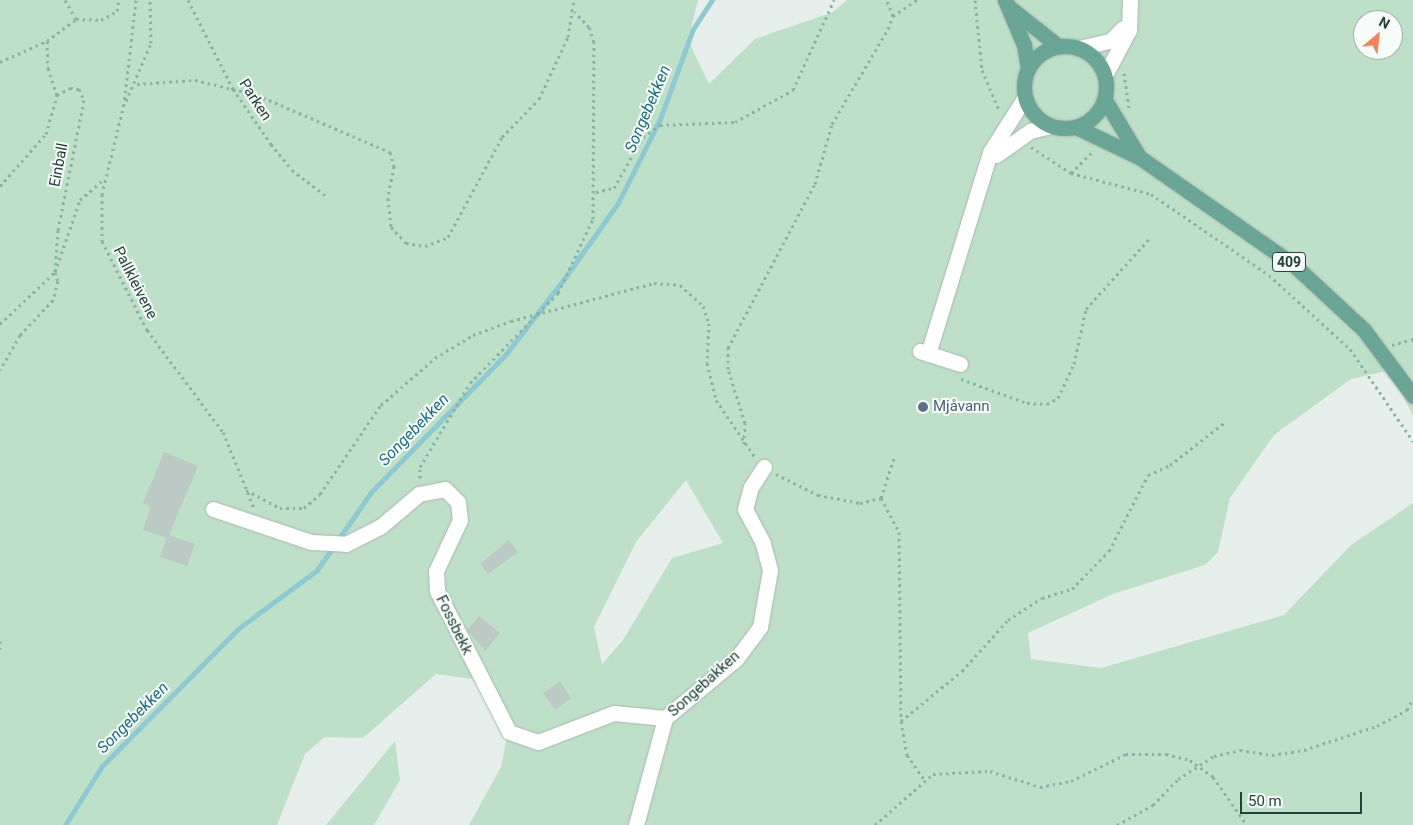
<!DOCTYPE html>
<meta charset="utf-8">
<style>
body{margin:0}
#map{position:relative;width:1413px;height:825px;overflow:hidden;background:#e6efeb;font-family:Roboto,sans-serif}
div>[style]{position:absolute}
.green>*{inset:0;background:#bfe0c8}
.stream>*{height:5px;margin:-2.5px;padding:0 2.5px;transform-origin:2.5px;border-radius:2.5px;background:#8ec9d4}
.building>*{inset:0;background:#bbcac4}
.path>*{height:3px;margin-top:-1.5px;transform-origin:0;background:repeating-linear-gradient(90deg,#86b3a5 0 2.5px,transparent 0 6.5px)}
.roads{filter:drop-shadow(0 0 1px #a8b8b2) drop-shadow(0 0 1px #a8b8b2)}
.minor>*{height:15px;margin:-7.5px;padding:0 7.5px;transform-origin:7.5px;border-radius:7.5px;background:#fff}
.major>*{height:15px;margin:-7.5px;padding:0 7.5px;transform-origin:7.5px;border-radius:7.5px;background:#6aa596}
.major>.ring{margin:-7.5px;padding:0;box-sizing:content-box;background:none;border:15px solid #6aa596;border-radius:50%}
.dots>*{width:14px;height:14px;translate:-50% -50%;box-sizing:border-box;border:2px solid #f7fbf9;border-radius:50%}
span{translate:-50% -50%;white-space:nowrap;text-align:center;line-height:1.15;-webkit-text-stroke:4px #f7fbf9;paint-order:stroke}
.shield-label span{padding:1px 4px;background:#f7fbf9;border:1px solid;border-radius:4px;-webkit-text-stroke-width:0}
.shield-label{font-size:14px;color:#24423a;font-weight:700}
.street-label{font-size:15px;color:#24423a}
.service-label{font-size:15px;color:#4e5e75}
.left{translate:0 -50%;text-align:left}
.water-label{font-size:16px;color:#1c6f80;font-style:italic}
.north{position:absolute;left:1353px;top:10px;width:50px;height:50px;box-sizing:border-box;background:#f7fbf9;border:1px solid #a3b1ad;border-radius:50%;rotate:28deg;font-size:14px;font-weight:700;line-height:20px;text-align:center;color:#24423a}
.north::after{content:'';display:block;margin:auto;width:18px;height:22px;background:#f4845f;clip-path:polygon(50% 0,100% 100%,50% 72%,0 100%)}
.scale{position:absolute;left:1240px;top:792px;width:122px;height:22px;box-sizing:border-box;border:2px solid #24423a;border-top:0;padding-left:6px;font-size:15px;line-height:18px;white-space:nowrap;color:#24423a;-webkit-text-stroke:4px #f7fbf9;paint-order:stroke}
</style>
<div id="map">
<div class="green">
<i style="clip-path:polygon(evenodd,0 0,698px 0,688px 40px,709px 84px,755px 39px,833px 12px,847px 0,1413px 0,1413px 416px,1391px 370px,1351px 379px,1274px 435px,1230px 498px,1218px 552px,1205px 565px,1113px 594px,1028px 633px,1031px 659px,1101px 668px,1284px 615px,1351px 545px,1413px 503px,1413px 825px,469px 825px,501px 767px,508px 732px,472px 679px,436px 674px,363px 738px,325px 737px,305px 754px,277px 825px,0 825px,0 0,1363px 20px,1393px 20px,1393px 50px,1363px 50px,1363px 20px,0 0,686px 480px,723px 543px,672px 558px,623px 640px,602px 664px,594px 627px,636px 542px,686px 480px)"></i>
<i style="clip-path:polygon(395px 741px,400px 780px,374px 825px,326px 825px)"></i>
</div>
<div class="stream">
<i style="left:65px;top:825px;width:70px;rotate:-57.9deg"></i>
<i style="left:102px;top:766px;width:194px;rotate:-45.2deg"></i>
<i style="left:239px;top:628px;width:97px;rotate:-36.6deg"></i>
<i style="left:317px;top:570px;width:96px;rotate:-55.2deg"></i>
<i style="left:372px;top:491px;width:192px;rotate:-45.6deg"></i>
<i style="left:506px;top:354px;width:95px;rotate:-52.3deg"></i>
<i style="left:564px;top:279px;width:93px;rotate:-54.6deg"></i>
<i style="left:618px;top:203px;width:94px;rotate:-63.4deg"></i>
<i style="left:660px;top:119px;width:96px;rotate:-69.9deg"></i>
<i style="left:693px;top:29px;width:35px;rotate:-57deg"></i>
</div>
<div class="building">
<i style="clip-path:polygon(164px 452px,198px 466px,169px 535px,195px 544px,187px 566px,160px 557px,167px 538px,143px 530px,151px 506px,143px 503px)"></i>
<i style="clip-path:polygon(509px 540px,518px 552px,488px 574px,480px 564px)"></i>
<i style="clip-path:polygon(479px 616px,500px 633px,485px 651px,467px 630px)"></i>
<i style="clip-path:polygon(560px 681px,571px 698px,555px 710px,543px 693px)"></i>
</div>
<div class="path">
<i style="left:65px;top:0;width:22px;rotate:60deg"></i>
<i style="left:136px;top:0;width:105px;rotate:96.6deg"></i>
<i style="left:124px;top:104px;width:93px;rotate:103.7deg"></i>
<i style="left:102px;top:194px;width:47px;rotate:90deg"></i>
<i style="left:102px;top:241px;width:100px;rotate:63.2deg"></i>
<i style="left:147px;top:330px;width:127px;rotate:53.3deg"></i>
<i style="left:223px;top:432px;width:82px;rotate:67.8deg"></i>
<i style="left:188px;top:0;width:100px;rotate:63.2deg"></i>
<i style="left:233px;top:89px;width:67px;rotate:55.4deg"></i>
<i style="left:271px;top:144px;width:33px;rotate:51deg"></i>
<i style="left:292px;top:170px;width:43px;rotate:37.4deg"></i>
<i style="left:975px;top:0;width:70px;rotate:84.3deg"></i>
<i style="left:982px;top:70px;width:43px;rotate:67deg"></i>
<i style="left:893px;top:16px;width:29px;rotate:-34deg"></i>
<i style="left:47px;top:41px;width:27px;rotate:88deg"></i>
<i style="left:48px;top:68px;width:28px;rotate:72deg"></i>
<i style="left:0;top:62px;width:51px;rotate:-24.1deg"></i>
<i style="left:47px;top:41px;width:36px;rotate:-37deg"></i>
<i style="left:76px;top:19px;width:25px;rotate:2deg"></i>
<i style="left:101px;top:20px;width:18px;rotate:-29deg"></i>
<i style="left:117px;top:11px;width:11px;rotate:-80deg"></i>
<i style="left:1124px;top:73px;width:36px;rotate:82deg"></i>
<i style="left:137px;top:84px;width:58px;rotate:-3.9deg"></i>
<i style="left:195px;top:80px;width:64px;rotate:13.6deg"></i>
<i style="left:257px;top:95px;width:145px;rotate:23.2deg"></i>
<i style="left:390px;top:152px;width:15px;rotate:74deg"></i>
<i style="left:394px;top:166px;width:33px;rotate:101deg"></i>
<i style="left:388px;top:198px;width:29px;rotate:84deg"></i>
<i style="left:391px;top:227px;width:22px;rotate:47deg"></i>
<i style="left:406px;top:243px;width:19px;rotate:9deg"></i>
<i style="left:425px;top:246px;width:25px;rotate:-21deg"></i>
<i style="left:448px;top:237px;width:114px;rotate:-61.6deg"></i>
<i style="left:502px;top:137px;width:53px;rotate:-45.8deg"></i>
<i style="left:539px;top:99px;width:68px;rotate:-64.9deg"></i>
<i style="left:568px;top:37px;width:37px;rotate:-81deg"></i>
<i style="left:126px;top:101px;width:63px;rotate:-66.7deg"></i>
<i style="left:151px;top:43px;width:43px;rotate:-91.3deg"></i>
<i style="left:1031px;top:147px;width:48px;rotate:33deg"></i>
<i style="left:1071px;top:173px;width:83px;rotate:14.7deg"></i>
<i style="left:1151px;top:194px;width:143px;rotate:34.5deg"></i>
<i style="left:1269px;top:275px;width:110px;rotate:42.4deg"></i>
<i style="left:1350px;top:349px;width:112px;rotate:55.6deg"></i>
<i style="left:1071px;top:173px;width:31px;rotate:-45deg"></i>
<i style="left:0;top:186px;width:69px;rotate:-48.5deg"></i>
<i style="left:46px;top:134px;width:41px;rotate:-74.2deg"></i>
<i style="left:57px;top:95px;width:15px;rotate:-28deg"></i>
<i style="left:70px;top:88px;width:9px;rotate:6deg"></i>
<i style="left:79px;top:89px;width:12px;rotate:66deg"></i>
<i style="left:84px;top:100px;width:133px;rotate:101.3deg"></i>
<i style="left:58px;top:230px;width:42px;rotate:94.1deg"></i>
<i style="left:55px;top:272px;width:76px;rotate:-70.9deg"></i>
<i style="left:80px;top:200px;width:32px;rotate:-41deg"></i>
<i style="left:596px;top:192px;width:18px;rotate:-13deg"></i>
<i style="left:614px;top:188px;width:59px;rotate:-60.4deg"></i>
<i style="left:643px;top:137px;width:21px;rotate:-35deg"></i>
<i style="left:660px;top:125px;width:75px;rotate:-2.3deg"></i>
<i style="left:735px;top:122px;width:66px;rotate:-28.9deg"></i>
<i style="left:793px;top:90px;width:99px;rotate:-65.5deg"></i>
<i style="left:0;top:324px;width:76px;rotate:-43.4deg"></i>
<i style="left:55px;top:272px;width:9px;rotate:72deg"></i>
<i style="left:58px;top:281px;width:20px;rotate:105deg"></i>
<i style="left:53px;top:300px;width:48px;rotate:133.3deg"></i>
<i style="left:20px;top:335px;width:40px;rotate:119.7deg"></i>
<i style="left:1392px;top:345px;width:22px;rotate:-16deg"></i>
<i style="left:961px;top:379px;width:70px;rotate:20deg"></i>
<i style="left:1027px;top:403px;width:20px;rotate:3deg"></i>
<i style="left:1047px;top:404px;width:13px;rotate:-29deg"></i>
<i style="left:1058px;top:398px;width:38px;rotate:-65deg"></i>
<i style="left:1074px;top:364px;width:56px;rotate:-77.7deg"></i>
<i style="left:1086px;top:309px;width:94px;rotate:-48deg"></i>
<i style="left:744px;top:444px;width:21px;rotate:-87deg"></i>
<i style="left:745px;top:423px;width:57px;rotate:-107.5deg"></i>
<i style="left:728px;top:369px;width:21px;rotate:-90deg"></i>
<i style="left:728px;top:348px;width:186px;rotate:-62.1deg"></i>
<i style="left:815px;top:184px;width:62px;rotate:-74.2deg"></i>
<i style="left:832px;top:124px;width:110px;rotate:-59.5deg"></i>
<i style="left:888px;top:29px;width:14px;rotate:-69deg"></i>
<i style="left:893px;top:16px;width:17px;rotate:-111deg"></i>
<i style="left:776px;top:474px;width:47px;rotate:26.6deg"></i>
<i style="left:818px;top:495px;width:43px;rotate:10.8deg"></i>
<i style="left:860px;top:503px;width:22px;rotate:-13deg"></i>
<i style="left:881px;top:498px;width:42px;rotate:-72deg"></i>
<i style="left:420px;top:478px;width:11px;rotate:-90deg"></i>
<i style="left:420px;top:467px;width:98px;rotate:-59.2deg"></i>
<i style="left:470px;top:383px;width:126px;rotate:-45.6deg"></i>
<i style="left:558px;top:293px;width:82px;rotate:-64.7deg"></i>
<i style="left:593px;top:219px;width:177px;rotate:-89.7deg"></i>
<i style="left:594px;top:42px;width:16px;rotate:-108deg"></i>
<i style="left:589px;top:27px;width:21px;rotate:-133deg"></i>
<i style="left:246px;top:490px;width:38px;rotate:28deg"></i>
<i style="left:280px;top:508px;width:24px"></i>
<i style="left:304px;top:508px;width:21px;rotate:-41deg"></i>
<i style="left:320px;top:494px;width:108px;rotate:-55.6deg"></i>
<i style="left:381px;top:405px;width:72px;rotate:-41deg"></i>
<i style="left:435px;top:358px;width:44px;rotate:-31.2deg"></i>
<i style="left:473px;top:335px;width:40px;rotate:-20.2deg"></i>
<i style="left:511px;top:321px;width:148px;rotate:-14.9deg"></i>
<i style="left:654px;top:283px;width:26px;rotate:4deg"></i>
<i style="left:680px;top:285px;width:31px;rotate:42deg"></i>
<i style="left:703px;top:306px;width:18px;rotate:71deg"></i>
<i style="left:709px;top:323px;width:40px;rotate:92.9deg"></i>
<i style="left:707px;top:363px;width:38px;rotate:76deg"></i>
<i style="left:716px;top:400px;width:68px;rotate:55.8deg"></i>
<i style="left:881px;top:498px;width:38px;rotate:62deg"></i>
<i style="left:899px;top:532px;width:189px;rotate:89.4deg"></i>
<i style="left:901px;top:721px;width:35px;rotate:80deg"></i>
<i style="left:907px;top:755px;width:29px;rotate:55deg"></i>
<i style="left:0;top:641px;width:8px;rotate:90deg"></i>
<i style="left:901px;top:721px;width:79px;rotate:-39.3deg"></i>
<i style="left:962px;top:671px;width:69px;rotate:-48deg"></i>
<i style="left:1008px;top:620px;width:40px;rotate:-32.9deg"></i>
<i style="left:1042px;top:598px;width:31px;rotate:-17deg"></i>
<i style="left:1072px;top:589px;width:53px;rotate:-45.8deg"></i>
<i style="left:1109px;top:551px;width:85px;rotate:-62.8deg"></i>
<i style="left:1148px;top:475px;width:24px;rotate:-24deg"></i>
<i style="left:1170px;top:465px;width:68px;rotate:-37.9deg"></i>
<i style="left:875px;top:825px;width:77px;rotate:-41.3deg"></i>
<i style="left:933px;top:774px;width:57px;rotate:-3deg"></i>
<i style="left:990px;top:771px;width:52px;rotate:17.7deg"></i>
<i style="left:1040px;top:787px;width:32px;rotate:-11deg"></i>
<i style="left:1071px;top:781px;width:61px;rotate:-26.1deg"></i>
<i style="left:1126px;top:754px;width:40px"></i>
<i style="left:1166px;top:754px;width:25px;rotate:14deg"></i>
<i style="left:1190px;top:760px;width:29px;rotate:36deg"></i>
<i style="left:1213px;top:777px;width:59px;rotate:54.7deg"></i>
<i style="left:1117px;top:825px;width:41px;rotate:-29.1deg"></i>
<i style="left:1153px;top:805px;width:36px;rotate:-46deg"></i>
<i style="left:1178px;top:779px;width:43px;rotate:-32.6deg"></i>
<i style="left:1214px;top:756px;width:27px;rotate:-13deg"></i>
<i style="left:1240px;top:750px;width:32px;rotate:9deg"></i>
<i style="left:1272px;top:755px;width:32px;rotate:-9deg"></i>
<i style="left:1304px;top:750px;width:77px;rotate:-18.2deg"></i>
<i style="left:1377px;top:726px;width:34px;rotate:-28deg"></i>
<i style="left:1407px;top:710px;width:13px;rotate:-63deg"></i>
</div>
<div class="roads">
<div class="minor">
<i style="left:1079px;top:48px;width:32px;rotate:-13deg"></i>
<i style="left:1110px;top:41px;width:18px;rotate:-45deg"></i>
<i style="left:1105px;top:75px;width:51px;rotate:-61.9deg"></i>
<i style="left:1129px;top:30px;width:30px;rotate:-88deg"></i>
<i style="left:996px;top:155px;width:42px;rotate:-35.2deg"></i>
<i style="left:1030px;top:131px;width:21px;rotate:-14deg"></i>
<i style="left:920px;top:351px;width:42px;rotate:18deg"></i>
<i style="left:928px;top:354px;width:211px;rotate:-72.9deg"></i>
<i style="left:990px;top:152px;width:65px;rotate:-57.5deg"></i>
<i style="left:213px;top:509px;width:103px;rotate:18.6deg"></i>
<i style="left:311px;top:542px;width:35px;rotate:3deg"></i>
<i style="left:346px;top:544px;width:38px;rotate:-27deg"></i>
<i style="left:380px;top:527px;width:51px;rotate:-40.2deg"></i>
<i style="left:419px;top:494px;width:26px;rotate:-11deg"></i>
<i style="left:445px;top:489px;width:18px;rotate:45deg"></i>
<i style="left:458px;top:502px;width:18px;rotate:84deg"></i>
<i style="left:460px;top:520px;width:56px;rotate:115.2deg"></i>
<i style="left:436px;top:571px;width:20px;rotate:87deg"></i>
<i style="left:437px;top:591px;width:158px;rotate:62.9deg"></i>
<i style="left:509px;top:732px;width:31px;rotate:19deg"></i>
<i style="left:538px;top:742px;width:81px;rotate:-20.9deg"></i>
<i style="left:614px;top:713px;width:51px;rotate:5.6deg"></i>
<i style="left:636px;top:825px;width:111px;rotate:-74.8deg"></i>
<i style="left:665px;top:718px;width:92px;rotate:-39.7deg"></i>
<i style="left:736px;top:659px;width:40px;rotate:-53deg"></i>
<i style="left:760px;top:627px;width:58px;rotate:-80deg"></i>
<i style="left:770px;top:570px;width:28px;rotate:-105deg"></i>
<i style="left:763px;top:543px;width:38px;rotate:-118deg"></i>
<i style="left:745px;top:509px;width:23px;rotate:-75deg"></i>
<i style="left:751px;top:487px;width:24px;rotate:-57deg"></i>
</div>
<div class="major">
<i style="left:1005px;top:0;width:49px;rotate:67.1deg"></i>
<i style="left:1024px;top:45px;width:23px;rotate:80deg"></i>
<i style="left:1009px;top:7px;width:63px;rotate:38.5deg"></i>
<i class="ring" style="left:1024px;top:46px;width:67px;height:67px"></i>
<i style="left:1105px;top:100px;width:64px;rotate:59deg"></i>
<i style="left:1076px;top:127px;width:70px;rotate:25.5deg"></i>
<i style="left:1139px;top:157px;width:189px;rotate:34.9deg"></i>
<i style="left:1294px;top:265px;width:96px;rotate:42.9deg"></i>
<i style="left:1364px;top:330px;width:82px;rotate:53.4deg"></i>
</div>
</div>
<div class="dots">
<i style="left:923px;top:407px;background:#5c6f8a"></i>
</div>
<div class="shield-label">
<span style="left:1289px;top:262px">409</span>
</div>
<div class="street-label">
<span style="left:255px;top:100px;rotate:57deg">Parken</span>
<span style="left:59px;top:165px;rotate:-79deg">Einball</span>
<span style="left:135px;top:283px;rotate:63deg">Pallkleivene</span>
<span style="left:454px;top:625px;rotate:64deg">Fossbekk</span>
<span style="left:704px;top:684px;rotate:-42deg">Songebakken</span>
</div>
<div class="service-label">
<span class="left" style="left:933px;top:407px">Mjåvann</span>
</div>
<div class="water-label">
<span style="left:648px;top:109px;rotate:-67deg">Songebekken</span>
<span style="left:414px;top:430px;rotate:-46deg">Songebekken</span>
<span style="left:133px;top:718px;rotate:-45deg">Songebekken</span>
</div>
<div class="north">N</div>
<div class="scale">50 m</div>
</div>
